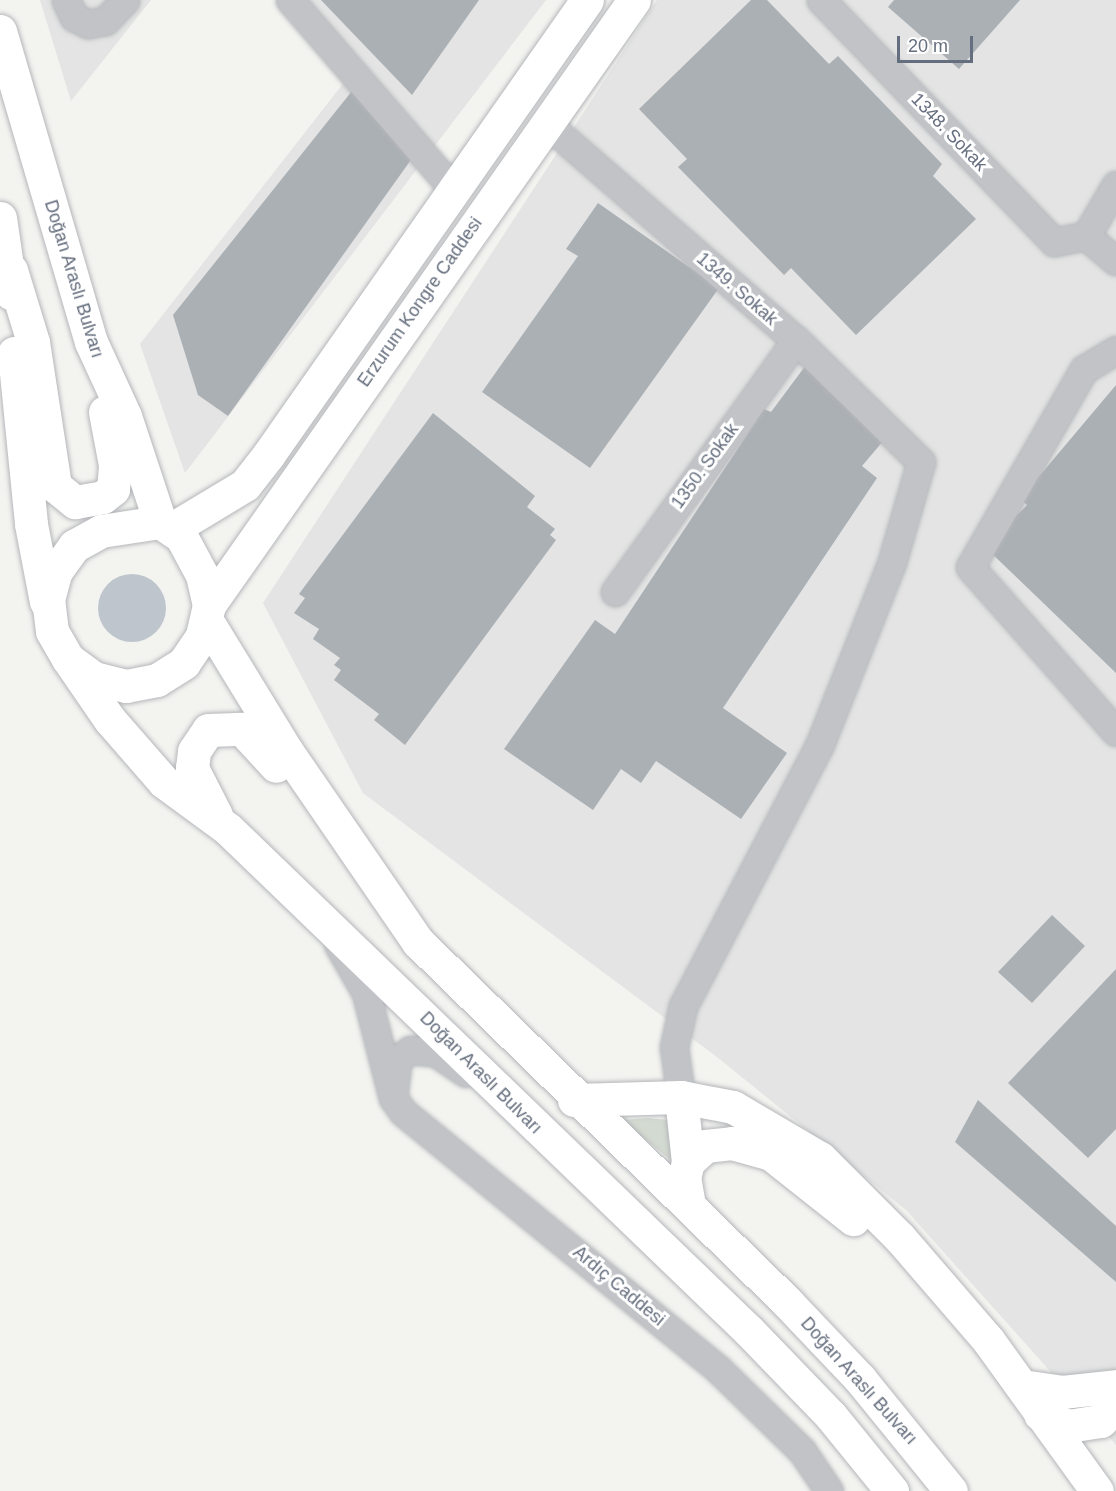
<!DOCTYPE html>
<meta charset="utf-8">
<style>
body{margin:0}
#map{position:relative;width:1116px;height:1491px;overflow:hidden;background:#f3f3f0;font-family:Arial,sans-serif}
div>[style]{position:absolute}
.built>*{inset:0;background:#e3e4e3}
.green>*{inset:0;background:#d3dad1}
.water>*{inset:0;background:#bec5cc}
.round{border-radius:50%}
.building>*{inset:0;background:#abb0b5}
.roads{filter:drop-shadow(0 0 2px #b4b6ba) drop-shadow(0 0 2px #b4b6ba)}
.minor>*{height:27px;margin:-13.5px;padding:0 13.5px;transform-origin:13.5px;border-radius:13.5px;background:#c1c3c7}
.major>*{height:33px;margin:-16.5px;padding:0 16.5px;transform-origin:16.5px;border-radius:16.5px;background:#fff}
span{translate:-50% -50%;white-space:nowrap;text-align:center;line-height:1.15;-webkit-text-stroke:6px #fff;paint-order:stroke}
.street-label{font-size:18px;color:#656e7e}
.scale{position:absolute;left:897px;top:36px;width:76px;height:27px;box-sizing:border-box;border:3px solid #656e7e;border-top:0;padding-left:8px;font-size:18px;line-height:21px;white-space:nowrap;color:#656e7e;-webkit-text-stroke:4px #fff;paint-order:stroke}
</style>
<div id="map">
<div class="built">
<i style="clip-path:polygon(40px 0,151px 0,71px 101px)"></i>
<i style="clip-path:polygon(282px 0,546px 0,185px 473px,140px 344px,349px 76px)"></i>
<i style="clip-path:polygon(657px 0,1116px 0,1116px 1445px,906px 1210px,717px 1057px,363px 793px,263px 603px)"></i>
</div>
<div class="green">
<i style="clip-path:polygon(648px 1118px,668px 1120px,679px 1167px,622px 1120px)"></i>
</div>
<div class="water">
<i class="round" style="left:98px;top:574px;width:68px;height:68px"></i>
</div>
<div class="building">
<i style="clip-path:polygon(321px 0,479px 0,412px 95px)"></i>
<i style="clip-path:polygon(751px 0,767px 0,829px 64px,838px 56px,942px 164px,933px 176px,976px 219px,856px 335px,791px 268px,784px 275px,678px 167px,687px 159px,639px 109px)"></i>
<i style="clip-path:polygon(894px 0,1020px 0,959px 69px,888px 7px)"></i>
<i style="clip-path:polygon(352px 91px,413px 157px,228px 416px,198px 395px,173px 315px)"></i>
<i style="clip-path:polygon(598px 203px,719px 288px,590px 468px,482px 392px,578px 256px,566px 249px)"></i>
<i style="clip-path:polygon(806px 365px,884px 440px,862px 466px,877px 478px,723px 708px,787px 753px,741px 819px,656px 761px,641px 783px,621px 769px,593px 810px,504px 749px,595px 620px,615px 634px,764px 409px,771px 412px)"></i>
<i style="clip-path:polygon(1116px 385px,1116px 673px,985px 547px,1027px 505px,1020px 499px)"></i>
<i style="clip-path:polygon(433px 413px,535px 496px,527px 507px,555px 529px,550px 535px,556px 540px,405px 745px,374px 720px,379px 714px,334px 680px,341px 670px,334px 665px,340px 658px,313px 639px,319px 629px,294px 613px,305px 598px,299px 594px)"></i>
<i style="clip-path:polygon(1052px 915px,1085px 946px,1032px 1003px,998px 972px)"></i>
<i style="clip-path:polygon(1116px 969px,1116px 1129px,1088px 1158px,1008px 1083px)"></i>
<i style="clip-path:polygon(978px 1100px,1116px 1226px,1116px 1282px,955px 1142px)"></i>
</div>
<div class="roads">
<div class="minor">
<i style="left:66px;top:0;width:19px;rotate:65deg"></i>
<i style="left:74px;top:17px;width:16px;rotate:27deg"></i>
<i style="left:88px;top:24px;width:17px;rotate:-10deg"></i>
<i style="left:105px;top:21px;width:29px;rotate:-46deg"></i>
<i style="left:290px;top:0;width:250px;rotate:49.2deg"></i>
<i style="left:821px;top:0;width:336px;rotate:46.1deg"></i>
<i style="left:1054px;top:242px;width:33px;rotate:-11deg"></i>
<i style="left:546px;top:123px;width:331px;rotate:41deg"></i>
<i style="left:796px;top:340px;width:175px;rotate:44.3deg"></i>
<i style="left:921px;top:462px;width:104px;rotate:106.2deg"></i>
<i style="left:892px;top:562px;width:198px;rotate:111.6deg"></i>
<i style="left:819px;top:746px;width:293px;rotate:117.6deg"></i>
<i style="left:683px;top:1006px;width:42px;rotate:102.4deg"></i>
<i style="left:674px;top:1047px;width:50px;rotate:82deg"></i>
<i style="left:1086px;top:236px;width:59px;rotate:-59.5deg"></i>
<i style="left:1086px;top:236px;width:39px;rotate:40deg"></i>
<i style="left:1116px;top:350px;width:37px;rotate:149deg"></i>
<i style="left:1084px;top:369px;width:228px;rotate:119.9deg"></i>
<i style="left:970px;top:567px;width:220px;rotate:48.5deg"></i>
<i style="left:615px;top:592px;width:310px;rotate:-54.3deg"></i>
<i style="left:338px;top:944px;width:56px;rotate:60.3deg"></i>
<i style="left:366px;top:993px;width:108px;rotate:75.6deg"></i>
<i style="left:393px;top:1098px;width:39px;rotate:-83deg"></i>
<i style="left:398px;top:1059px;width:15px;rotate:-37deg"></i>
<i style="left:410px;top:1050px;width:25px;rotate:5deg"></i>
<i style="left:435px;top:1052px;width:37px;rotate:34deg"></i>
<i style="left:393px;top:1098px;width:17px;rotate:54deg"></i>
<i style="left:403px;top:1112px;width:407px;rotate:39.2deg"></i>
<i style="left:718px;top:1369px;width:117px;rotate:44.3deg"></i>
<i style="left:802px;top:1451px;width:48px;rotate:56deg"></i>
</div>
<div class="major">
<i style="left:0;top:31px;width:324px;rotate:73.7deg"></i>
<i style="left:91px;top:342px;width:81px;rotate:65.3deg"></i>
<i style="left:125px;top:416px;width:112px;rotate:71.7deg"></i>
<i style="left:0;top:218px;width:76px;rotate:81.7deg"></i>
<i style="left:11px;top:270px;width:75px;rotate:73deg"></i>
<i style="left:33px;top:342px;width:146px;rotate:81.3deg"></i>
<i style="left:55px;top:486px;width:26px;rotate:39deg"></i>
<i style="left:75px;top:502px;width:28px;rotate:-10deg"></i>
<i style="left:103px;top:497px;width:13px;rotate:-39deg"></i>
<i style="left:113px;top:489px;width:24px;rotate:-85deg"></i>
<i style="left:115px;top:465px;width:54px;rotate:-100.7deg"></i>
<i style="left:14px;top:353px;width:172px;rotate:84.3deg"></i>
<i style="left:31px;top:524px;width:79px;rotate:79.1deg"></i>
<i style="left:160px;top:522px;width:25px;rotate:34deg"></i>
<i style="left:181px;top:536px;width:44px;rotate:61.7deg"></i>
<i style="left:202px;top:575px;width:31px;rotate:77deg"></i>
<i style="left:209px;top:605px;width:32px;rotate:103deg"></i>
<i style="left:202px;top:636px;width:32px;rotate:124deg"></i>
<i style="left:184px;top:663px;width:32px;rotate:148deg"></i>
<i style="left:157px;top:680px;width:32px;rotate:169deg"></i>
<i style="left:126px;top:686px;width:33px;rotate:-166deg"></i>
<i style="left:94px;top:678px;width:32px;rotate:-144deg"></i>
<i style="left:68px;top:659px;width:32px;rotate:-120deg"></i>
<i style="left:52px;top:631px;width:31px;rotate:-97deg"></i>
<i style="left:48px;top:600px;width:30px;rotate:-75deg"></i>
<i style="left:56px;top:571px;width:31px;rotate:-54deg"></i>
<i style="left:74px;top:546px;width:31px;rotate:-29deg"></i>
<i style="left:101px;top:531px;width:60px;rotate:-8.7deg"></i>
<i style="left:172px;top:529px;width:85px;rotate:-31.1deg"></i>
<i style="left:245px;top:485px;width:39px;rotate:-52deg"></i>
<i style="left:269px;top:454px;width:554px;rotate:-54.99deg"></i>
<i style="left:209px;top:605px;width:739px;rotate:-54.91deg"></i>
<i style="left:207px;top:621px;width:151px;rotate:58.5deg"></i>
<i style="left:286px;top:750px;width:233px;rotate:55.5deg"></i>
<i style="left:418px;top:942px;width:517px;rotate:44.29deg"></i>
<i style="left:788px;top:1303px;width:105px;rotate:46.5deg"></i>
<i style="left:860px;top:1379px;width:144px;rotate:50.9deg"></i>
<i style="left:68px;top:659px;width:74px;rotate:55.5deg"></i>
<i style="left:110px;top:720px;width:82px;rotate:48.9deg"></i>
<i style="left:164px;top:782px;width:79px;rotate:36.3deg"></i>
<i style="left:228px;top:829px;width:723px;rotate:43.94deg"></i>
<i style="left:749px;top:1331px;width:118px;rotate:46deg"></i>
<i style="left:831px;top:1416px;width:97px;rotate:50.9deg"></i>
<i style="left:216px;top:815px;width:53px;rotate:-117.1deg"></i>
<i style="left:192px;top:768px;width:17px;rotate:-83deg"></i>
<i style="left:194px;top:751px;width:25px;rotate:-56deg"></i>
<i style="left:208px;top:730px;width:34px;rotate:-2deg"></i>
<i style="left:242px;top:729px;width:50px;rotate:47.4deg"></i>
<i style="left:681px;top:1097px;width:65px;rotate:83.9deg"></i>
<i style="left:574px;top:1100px;width:107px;rotate:-1.6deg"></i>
<i style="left:681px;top:1097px;width:53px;rotate:10.9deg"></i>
<i style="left:733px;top:1107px;width:101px;rotate:30.4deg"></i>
<i style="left:820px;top:1158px;width:113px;rotate:45deg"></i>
<i style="left:900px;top:1238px;width:135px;rotate:49.2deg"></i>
<i style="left:988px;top:1340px;width:186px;rotate:54.2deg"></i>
<i style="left:689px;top:1205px;width:27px;rotate:-100deg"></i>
<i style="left:684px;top:1178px;width:16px;rotate:-76deg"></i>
<i style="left:688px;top:1162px;width:23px;rotate:-43deg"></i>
<i style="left:705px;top:1146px;width:27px;rotate:-6deg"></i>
<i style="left:732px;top:1143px;width:41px;rotate:15.8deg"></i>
<i style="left:771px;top:1154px;width:105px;rotate:38.4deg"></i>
<i style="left:1022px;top:1386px;width:40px;rotate:8.5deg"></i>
<i style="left:1062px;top:1392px;width:54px;rotate:-6.3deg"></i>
<i style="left:1040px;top:1414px;width:30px;rotate:23deg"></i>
<i style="left:1068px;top:1426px;width:33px;rotate:-9deg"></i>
<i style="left:1101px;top:1421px;width:23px;rotate:-49deg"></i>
</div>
</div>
<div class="street-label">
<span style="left:949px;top:132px;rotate:46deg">1348. Sokak</span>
<span style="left:74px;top:279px;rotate:73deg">Doğan Araslı Bulvarı</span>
<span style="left:737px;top:289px;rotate:41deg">1349. Sokak</span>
<span style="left:420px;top:302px;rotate:-55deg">Erzurum Kongre Caddesi</span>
<span style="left:705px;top:466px;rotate:-54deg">1350. Sokak</span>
<span style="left:481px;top:1073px;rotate:45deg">Doğan Araslı Bulvarı</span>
<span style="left:619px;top:1286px;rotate:40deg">Ardıç Caddesi</span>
<span style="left:859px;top:1381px;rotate:48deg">Doğan Araslı Bulvarı</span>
</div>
<div class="scale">20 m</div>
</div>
